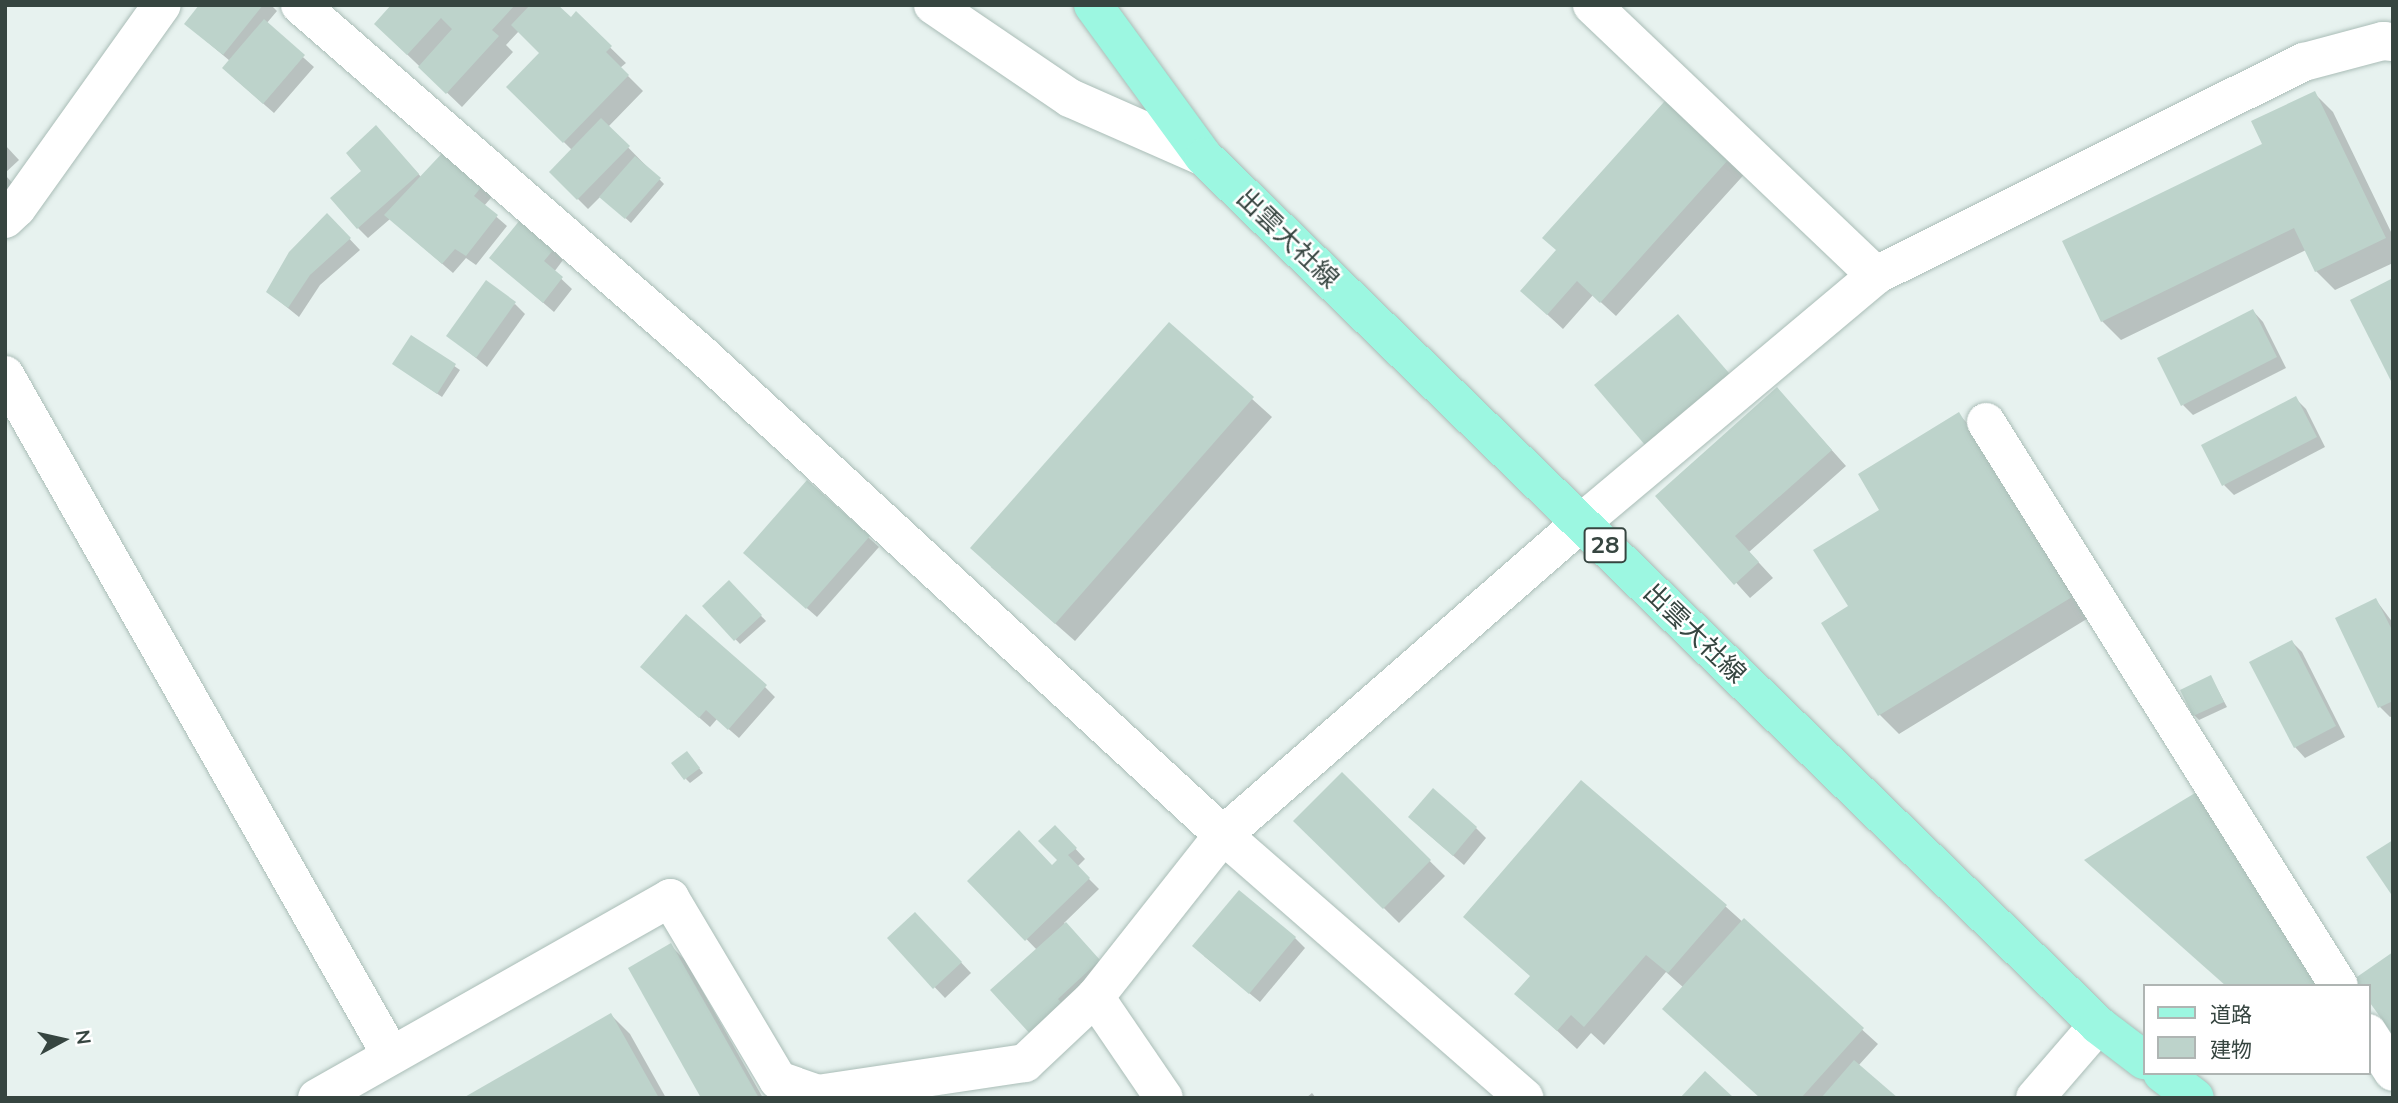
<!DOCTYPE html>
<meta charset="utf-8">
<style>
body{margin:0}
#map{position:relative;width:2398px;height:1103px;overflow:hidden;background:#e7f2ef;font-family:Mulish,"Noto Sans JP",sans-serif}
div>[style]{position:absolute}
.shadow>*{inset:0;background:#0003}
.building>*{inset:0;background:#bdd3cb}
.roads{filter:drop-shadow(0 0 2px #aabdb7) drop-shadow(0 0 2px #aabdb7)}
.minor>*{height:38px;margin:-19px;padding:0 19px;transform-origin:19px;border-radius:19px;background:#fff}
.tertiary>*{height:38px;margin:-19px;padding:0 19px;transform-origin:19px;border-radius:19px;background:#fff}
.primary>*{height:38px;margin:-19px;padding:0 19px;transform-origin:19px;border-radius:19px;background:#9cf7e1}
span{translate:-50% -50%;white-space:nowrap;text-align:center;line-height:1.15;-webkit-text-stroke:5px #fff;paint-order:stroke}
.shield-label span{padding:2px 5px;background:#fff;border:2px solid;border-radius:5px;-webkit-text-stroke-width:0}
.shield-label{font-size:24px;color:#364540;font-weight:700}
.street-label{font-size:26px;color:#364540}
.frame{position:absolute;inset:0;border:7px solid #364540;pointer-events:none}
.legend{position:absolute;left:2143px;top:984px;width:228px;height:91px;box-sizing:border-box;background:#fff;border:2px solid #afb5b3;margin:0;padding:9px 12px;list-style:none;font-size:21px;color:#364540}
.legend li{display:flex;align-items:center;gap:14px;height:35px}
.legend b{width:35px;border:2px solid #afb5b3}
.north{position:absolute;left:28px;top:1005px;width:70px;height:70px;-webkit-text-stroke:5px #fff;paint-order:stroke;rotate:82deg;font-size:19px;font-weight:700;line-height:28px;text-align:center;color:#364540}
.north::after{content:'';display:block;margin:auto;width:24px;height:32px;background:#364540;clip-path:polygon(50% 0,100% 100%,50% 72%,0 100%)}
</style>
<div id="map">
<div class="shadow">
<i style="clip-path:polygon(201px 5px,271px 5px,277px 11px,266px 24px,314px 67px,274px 113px,234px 78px,230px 61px,186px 24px)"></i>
<i style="clip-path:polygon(394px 5px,555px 5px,571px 20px,576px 14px,626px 63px,620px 68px,643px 91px,608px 127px,664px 184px,631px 223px,601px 196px,588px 209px,551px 172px,572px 150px,508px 87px,541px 53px,519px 31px,506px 45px,513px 52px,462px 107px,391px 39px)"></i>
<i style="clip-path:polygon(2314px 93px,2333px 112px,2393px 236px,2393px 263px,2335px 290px,2316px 271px,2306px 250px,2121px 340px,2102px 321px)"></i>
<i style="clip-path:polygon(1672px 96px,1750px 168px,1616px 316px,1593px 295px,1563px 329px,1537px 305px,1557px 251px)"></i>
<i style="clip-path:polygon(386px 138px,422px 178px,447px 151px,496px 192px,484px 206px,507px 226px,476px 265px,466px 258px,453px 273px,390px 219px,368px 238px,358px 228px,363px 171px)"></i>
<i style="clip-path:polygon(5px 145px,19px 160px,5px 173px)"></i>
<i style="clip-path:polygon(5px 175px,21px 192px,5px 206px)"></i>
<i style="clip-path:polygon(327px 215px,360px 250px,320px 285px,299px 317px,268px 292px)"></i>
<i style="clip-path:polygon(553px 250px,563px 260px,554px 272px,572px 289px,554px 312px,491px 258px)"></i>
<i style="clip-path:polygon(515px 304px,525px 314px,487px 367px,448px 335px)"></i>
<i style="clip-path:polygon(2253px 311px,2263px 322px,2286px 368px,2193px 415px,2183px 405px)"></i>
<i style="clip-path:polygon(1169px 324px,1272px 417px,1075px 641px,991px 567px)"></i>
<i style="clip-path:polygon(412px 337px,460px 370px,442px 397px,394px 364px)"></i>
<i style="clip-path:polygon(1777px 389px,1846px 466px,1749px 552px,1773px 578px,1750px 598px,1658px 496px)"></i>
<i style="clip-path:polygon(2295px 398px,2306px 409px,2325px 447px,2234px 495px,2224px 485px)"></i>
<i style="clip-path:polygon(1959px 415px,1978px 434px,2090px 617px,1899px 734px,1880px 715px,1824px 624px,1850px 607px)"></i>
<i style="clip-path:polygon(868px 537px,879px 547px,817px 617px,755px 563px)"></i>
<i style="clip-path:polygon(729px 582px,766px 621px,740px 644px,704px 606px)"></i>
<i style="clip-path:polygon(2376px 600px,2393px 623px,2393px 716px,2390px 717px,2380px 707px,2337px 619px)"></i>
<i style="clip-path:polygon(2292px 642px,2302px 652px,2345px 737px,2305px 758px,2295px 747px)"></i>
<i style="clip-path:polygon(653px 677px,765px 687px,775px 697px,739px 738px,717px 719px,710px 727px)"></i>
<i style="clip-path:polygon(2211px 677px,2227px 707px,2199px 720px,2194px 715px)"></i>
<i style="clip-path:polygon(691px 758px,703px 773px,690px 783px,686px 779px)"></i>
<i style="clip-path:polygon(1342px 775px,1445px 876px,1399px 923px,1296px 821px)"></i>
<i style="clip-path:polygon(1055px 827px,1085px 859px,1077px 867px,1099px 889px,1064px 923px,1108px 972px,1043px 1045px,1037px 950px,970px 881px,1052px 867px,1059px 860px)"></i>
<i style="clip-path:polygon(1420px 827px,1476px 828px,1486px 838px,1464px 865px)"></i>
<i style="clip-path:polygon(1725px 906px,1878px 1044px,1858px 1066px,1895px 1098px,1761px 1098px,1684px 988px,1666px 972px,1604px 1045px,1591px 1033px,1577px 1049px,1517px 994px,1532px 977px,1466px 917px)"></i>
<i style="clip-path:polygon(925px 924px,971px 973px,945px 998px,889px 939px)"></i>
<i style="clip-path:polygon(1295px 938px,1305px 948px,1260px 1002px,1204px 956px)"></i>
<i style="clip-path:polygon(670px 945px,685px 960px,763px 1098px,703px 1098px)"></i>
<i style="clip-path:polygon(611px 1015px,630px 1034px,666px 1098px,466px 1098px)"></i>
<i style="clip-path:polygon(1312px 1093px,1316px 1098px,1306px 1098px)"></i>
</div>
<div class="building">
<i style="clip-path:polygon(199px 5px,263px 5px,223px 55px,184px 24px)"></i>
<i style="clip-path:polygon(391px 5px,515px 5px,492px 30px,499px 36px,446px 94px,418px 67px,452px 29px,441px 18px,407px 55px,374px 24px)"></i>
<i style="clip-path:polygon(530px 5px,558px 5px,571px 17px,576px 11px,612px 46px,606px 52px,629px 75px,563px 143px,506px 87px,539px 53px,511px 25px)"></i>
<i style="clip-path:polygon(264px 19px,305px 55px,263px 104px,222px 68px)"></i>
<i style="clip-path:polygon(2315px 91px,2386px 238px,2315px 272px,2294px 228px,2101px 322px,2062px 241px,2262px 144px,2251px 121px)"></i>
<i style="clip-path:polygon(1672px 93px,1736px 151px,1600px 303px,1577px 281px,1547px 315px,1520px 291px,1556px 250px,1542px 238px)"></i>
<i style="clip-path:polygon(601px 118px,630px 146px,577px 200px,549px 172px)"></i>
<i style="clip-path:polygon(376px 125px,419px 174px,357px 229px,330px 198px,361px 171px,346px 153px)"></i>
<i style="clip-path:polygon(447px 148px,487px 180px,474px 196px,498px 215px,466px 256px,455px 249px,442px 264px,384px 215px)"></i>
<i style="clip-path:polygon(635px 156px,661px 178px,625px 219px,599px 197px)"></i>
<i style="clip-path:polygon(327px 213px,351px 238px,310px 275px,288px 308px,266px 292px,289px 252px)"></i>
<i style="clip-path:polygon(520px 220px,554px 249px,544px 261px,563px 277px,543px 303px,489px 258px)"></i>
<i style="clip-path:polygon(2393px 278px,2393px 385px,2350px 300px)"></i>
<i style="clip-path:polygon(486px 280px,516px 302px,476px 358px,446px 336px)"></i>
<i style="clip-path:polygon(2253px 309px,2277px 357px,2181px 406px,2157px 358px)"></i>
<i style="clip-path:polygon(1678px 314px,1735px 380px,1651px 452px,1594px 385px)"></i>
<i style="clip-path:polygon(1169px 322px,1254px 397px,1055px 624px,970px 548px)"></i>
<i style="clip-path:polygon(411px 335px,456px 364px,437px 394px,392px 364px)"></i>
<i style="clip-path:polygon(1777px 387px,1832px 450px,1735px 536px,1759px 562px,1734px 585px,1655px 496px)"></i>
<i style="clip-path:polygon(2296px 396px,2317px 437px,2222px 486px,2201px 445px)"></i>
<i style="clip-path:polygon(1959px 412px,2072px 597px,1878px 716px,1821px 623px,1848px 606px,1813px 550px,1879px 510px,1858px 474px)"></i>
<i style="clip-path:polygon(807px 480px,870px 536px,806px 609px,743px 553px)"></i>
<i style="clip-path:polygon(729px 580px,762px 615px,734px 641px,702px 606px)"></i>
<i style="clip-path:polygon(2376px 598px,2393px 632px,2393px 701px,2378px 708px,2335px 618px)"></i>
<i style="clip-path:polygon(686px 614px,767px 685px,728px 730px,706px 710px,699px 718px,640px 667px)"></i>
<i style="clip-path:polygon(2292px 640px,2336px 726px,2294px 748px,2249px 662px)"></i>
<i style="clip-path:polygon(2211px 675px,2224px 702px,2193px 716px,2180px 690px)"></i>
<i style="clip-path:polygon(687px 751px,700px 768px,684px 780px,671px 763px)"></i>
<i style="clip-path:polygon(1342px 772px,1431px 860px,1383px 909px,1293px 821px)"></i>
<i style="clip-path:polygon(1581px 780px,1727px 905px,1668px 973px,1646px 955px,1584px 1027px,1571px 1015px,1557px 1031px,1514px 994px,1530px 976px,1463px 917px)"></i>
<i style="clip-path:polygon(2205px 787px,2322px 986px,2226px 986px,2084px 860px)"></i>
<i style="clip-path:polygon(1433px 788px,1477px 827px,1453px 856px,1408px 817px)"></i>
<i style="clip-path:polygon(1055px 825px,1077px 848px,1068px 855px,1090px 878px,1025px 941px,967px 881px,1019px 830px,1052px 865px,1057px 860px,1038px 841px)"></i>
<i style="clip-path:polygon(2393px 840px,2393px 897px,2366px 857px)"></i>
<i style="clip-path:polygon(1239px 890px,1296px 937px,1249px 994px,1192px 946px)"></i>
<i style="clip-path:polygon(915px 912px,962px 962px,933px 989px,887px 938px)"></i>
<i style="clip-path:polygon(1744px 918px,1864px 1028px,1801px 1098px,1760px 1098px,1662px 1009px)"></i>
<i style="clip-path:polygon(1066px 922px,1100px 960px,1058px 999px,1064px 1006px,1032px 1036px,990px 990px)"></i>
<i style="clip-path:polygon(671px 943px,759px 1098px,701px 1098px,628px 968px)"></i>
<i style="clip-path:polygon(2393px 952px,2393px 1035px,2368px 1000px,2368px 986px,2359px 986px,2354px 979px)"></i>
<i style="clip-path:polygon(611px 1013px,659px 1098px,463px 1098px)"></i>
<i style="clip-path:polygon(1854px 1060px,1898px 1098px,1821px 1098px)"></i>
<i style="clip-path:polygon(1705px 1071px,1734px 1098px,1680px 1098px)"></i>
</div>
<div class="roads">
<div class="minor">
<i style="left:300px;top:5px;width:530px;rotate:41.02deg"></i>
<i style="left:700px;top:353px;width:711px;rotate:42.66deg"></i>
<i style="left:1223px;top:835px;width:400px;rotate:41.1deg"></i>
<i style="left:933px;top:5px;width:166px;rotate:34.2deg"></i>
<i style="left:1070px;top:98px;width:146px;rotate:23.8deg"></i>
<i style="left:1592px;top:5px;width:392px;rotate:43.6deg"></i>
<i style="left:5px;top:219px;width:16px;rotate:-43deg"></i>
<i style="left:17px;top:208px;width:249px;rotate:-54.5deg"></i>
<i style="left:5px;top:375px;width:782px;rotate:60.42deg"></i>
<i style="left:1986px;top:422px;width:665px;rotate:57.96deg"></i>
<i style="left:1095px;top:997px;width:122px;rotate:55.7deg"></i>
<i style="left:2368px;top:1033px;width:46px;rotate:57.3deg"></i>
<i style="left:317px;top:1098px;width:406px;rotate:-29.5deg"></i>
<i style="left:670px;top:898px;width:212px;rotate:59.3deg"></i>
<i style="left:778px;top:1080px;width:42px;rotate:19.3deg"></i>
<i style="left:818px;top:1094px;width:209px;rotate:-8.5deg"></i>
<i style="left:1025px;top:1063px;width:96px;rotate:-43.3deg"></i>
<i style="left:1095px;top:997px;width:206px;rotate:-51.7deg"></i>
<i style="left:1223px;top:835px;width:476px;rotate:-41.1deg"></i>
<i style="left:1582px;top:522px;width:384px;rotate:-40deg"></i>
<i style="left:1876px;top:275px;width:478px;rotate:-26.5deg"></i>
<i style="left:2304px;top:62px;width:82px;rotate:-14.9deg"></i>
<i style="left:2383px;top:41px;width:10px;rotate:6deg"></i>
</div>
<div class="tertiary">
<i style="left:2035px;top:1098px;width:96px;rotate:-49.2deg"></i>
</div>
<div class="primary">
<i style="left:1093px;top:5px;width:188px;rotate:53.9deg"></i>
<i style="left:1204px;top:157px;width:1246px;rotate:44.15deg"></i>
<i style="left:2098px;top:1025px;width:58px;rotate:37.3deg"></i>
<i style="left:2162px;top:1073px;width:41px;rotate:37.1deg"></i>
</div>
</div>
<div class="shield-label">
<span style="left:1605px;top:545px">28</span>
</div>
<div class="street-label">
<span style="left:1288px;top:238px;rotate:44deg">出雲大社線</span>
<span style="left:1695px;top:633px;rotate:44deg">出雲大社線</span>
</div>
<div class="frame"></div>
<ul class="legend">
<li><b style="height:9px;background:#9cf7e1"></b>道路</li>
<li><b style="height:19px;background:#bdd3cb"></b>建物</li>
</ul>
<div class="north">N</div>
</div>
